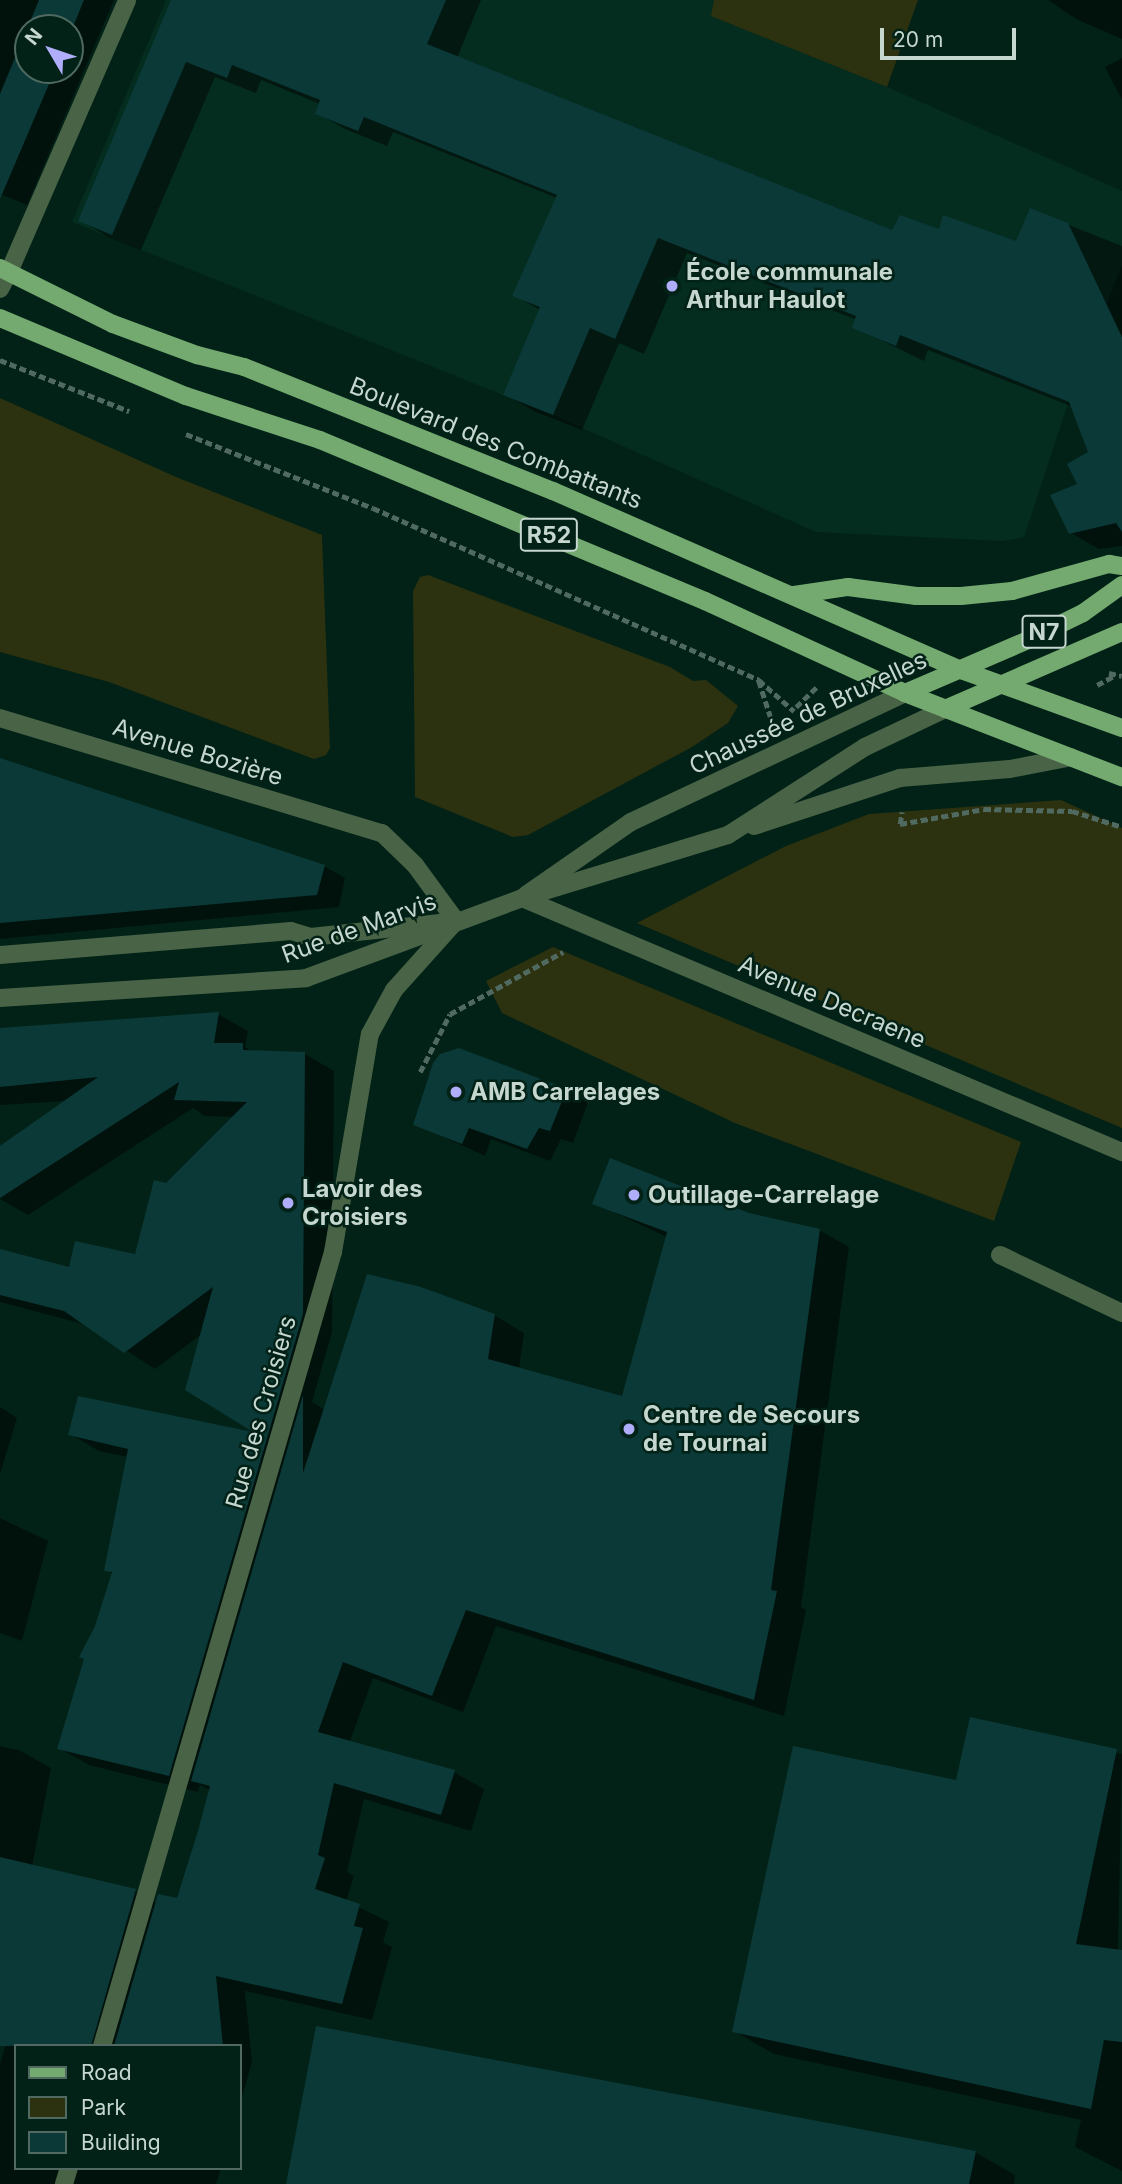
<!DOCTYPE html>
<meta charset="utf-8">
<style>
body{margin:0}
#map{position:relative;width:1122px;height:2184px;overflow:hidden;background:#022217;font-family:Inter,sans-serif}
div>[style]{position:absolute}
.built>*{inset:0;background:#042d20}
.green>*{inset:0;background:#2c320f}
.shadow>*{inset:0;background:#0007}
.building>*{inset:0;background:#0a3937}
.path>*{height:4.5px;margin-top:-2.25px;transform-origin:0;background:repeating-linear-gradient(90deg,#506a61 0 7px,transparent 0 10.5px)}
.service>*{height:18px;margin:-9px;padding:0 9px;transform-origin:9px;border-radius:9px;background:#496346}
.minor>*{height:18px;margin:-9px;padding:0 9px;transform-origin:9px;border-radius:9px;background:#496346}
.tertiary>*{height:18px;margin:-9px;padding:0 9px;transform-origin:9px;border-radius:9px;background:#496346}
.primary>*{height:18px;margin:-9px;padding:0 9px;transform-origin:9px;border-radius:9px;background:#74aa6f}
.dots>*{width:19px;height:19px;translate:-50% -50%;box-sizing:border-box;border:4px solid #022217;border-radius:50%}
span{translate:-50% -50%;white-space:nowrap;text-align:center;line-height:1.15;-webkit-text-stroke:5px #022217;paint-order:stroke}
.shield-label span{padding:2px 5px;background:#022217;border:2px solid;border-radius:5px;-webkit-text-stroke-width:0}
.shield-label{font-size:23px;color:#c5d7cf;font-weight:700}
.poi-label{font-size:24px;color:#c5d7cf;font-weight:700}
.left{translate:0 -50%;text-align:left}
.street-label{font-size:24px;color:#c5d7cf}
.legend{position:absolute;left:14px;top:2044px;width:228px;height:126px;box-sizing:border-box;background:#022217;border:2px solid #506a61;margin:0;padding:9px 12px;list-style:none;font-size:21px;color:#c5d7cf}
.legend li{display:flex;align-items:center;gap:14px;height:35px}
.legend b{width:35px;border:2px solid #506a61}
.north{position:absolute;left:14px;top:14px;width:70px;height:70px;box-sizing:border-box;background:#022217;border:2px solid #506a61;border-radius:50%;rotate:309deg;font-size:19px;font-weight:700;line-height:28px;text-align:center;color:#c5d7cf}
.north::after{content:'';display:block;margin:auto;width:24px;height:32px;background:#b0aefa;clip-path:polygon(50% 0,100% 100%,50% 72%,0 100%)}
.scale{position:absolute;left:880px;top:28px;width:136px;height:32px;box-sizing:border-box;border:4px solid #c5d7cf;border-top:0;padding-left:9px;font-size:21px;line-height:24px;white-space:nowrap;color:#c5d7cf;-webkit-text-stroke:5px #022217;paint-order:stroke}
</style>
<div id="map">
<div class="built">
<i style="clip-path:polygon(166px 0,714px 0,711px 16px,887px 87px,1122px 191px,1122px 266px,1074px 385px,1024px 537px,1003px 541px,816px 532px,553px 415px,72px 222px)"></i>
</div>
<div class="green">
<i style="clip-path:polygon(714px 0,918px 0,887px 87px,711px 16px)"></i>
<i style="clip-path:polygon(0 398px,176px 477px,322px 535px,330px 748px,326px 755px,314px 759px,109px 682px,0 652px)"></i>
<i style="clip-path:polygon(428px 575px,670px 667px,693px 681px,706px 680px,738px 706px,728px 723px,692px 747px,528px 835px,513px 837px,415px 797px,413px 591px,420px 577px)"></i>
<i style="clip-path:polygon(1061px 800px,1122px 828px,1122px 1128px,637px 923px,786px 846px,869px 814px)"></i>
<i style="clip-path:polygon(553px 947px,1021px 1142px,994px 1221px,735px 1123px,502px 1013px,486px 981px)"></i>
</div>
<div class="shadow">
<i style="clip-path:polygon(evenodd,0 0,114px 0,27px 205px,0 194px,0 0,28px 28px,70px 28px,70px 70px,28px 70px,28px 28px)"></i>
<i style="clip-path:polygon(173px 0,481px 0,457px 58px,893px 232px,940px 232px,1017px 243px,1031px 210px,1122px 246px,1122px 546px,1099px 549px,1071px 533px,1090px 453px,1073px 407px,928px 350px,924px 361px,854px 327px,857px 320px,687px 253px,644px 354px,619px 343px,582px 430px,534px 411px,505px 394px,540px 310px,514px 295px,557px 198px,393px 132px,387px 146px,345px 129px,317px 113px,320px 104px,261px 80px,256px 93px,215px 77px,141px 250px,108px 237px,80px 220px)"></i>
<i style="clip-path:polygon(1048px 0,1122px 0,1122px 39px,1076px 19px)"></i>
<i style="clip-path:polygon(1122px 58px,1122px 100px,1105px 67px)"></i>
<i style="clip-path:polygon(0 761px,324px 866px,345px 878px,339px 907px,0 939px)"></i>
<i style="clip-path:polygon(218px 1014px,248px 1031px,245px 1047px,255px 1053px,305px 1054px,334px 1071px,332px 1332px,312px 1402px,325px 1410px,494px 1315px,524px 1333px,519px 1369px,623px 1398px,667px 1237px,594px 1203px,749px 1215px,819px 1230px,849px 1247px,801px 1607px,806px 1610px,784px 1716px,496px 1626px,463px 1712px,373px 1678px,350px 1741px,454px 1772px,484px 1789px,471px 1831px,364px 1799px,347px 1872px,354px 1876px,346px 1901px,389px 1922px,383px 1942px,392px 1947px,372px 2020px,245px 1991px,252px 2062px,240px 2104px,240px 2046px,16px 2046px,16px 2168px,221px 2168px,216px 2184px,0 2184px,0 2064px,23px 1985px,0 2030px,0 1746px,21px 1751px,51px 1768px,32px 1867px,135px 1891px,157px 1903px,179px 1900px,211px 1791px,200px 1785px,198px 1792px,89px 1765px,59px 1748px,113px 1574px,106px 1570px,128px 1457px,99px 1451px,70px 1434px,262px 1435px,202px 1334px,155px 1369px,87px 1325px,0 1302px,0 1250px,70px 1269px,136px 1256px,166px 1185px,235px 1117px,205px 1116px,193px 1108px,28px 1215px,0 1199px,0 1148px,67px 1101px,0 1105px,0 1029px)"></i>
<i style="clip-path:polygon(566px 1090px,588px 1103px,573px 1143px,561px 1139px,550px 1161px,491px 1139px,485px 1156px,415px 1124px)"></i>
<i style="clip-path:polygon(0 1407px,17px 1418px,0 1474px)"></i>
<i style="clip-path:polygon(0 1518px,48px 1541px,22px 1641px,0 1633px)"></i>
<i style="clip-path:polygon(971px 1719px,1122px 1754px,1118px 1951px,1122px 1952px,1122px 2171px,1075px 2147px,1081px 2120px,774px 2054px,734px 2031px,958px 1782px)"></i>
<i style="clip-path:polygon(975px 2152px,1015px 2175px,1014px 2184px,288px 2184px)"></i>
</div>
<div class="building">
<i style="clip-path:polygon(39px 0,84px 0,70px 34px,70px 28px,28px 28px,28px 70px,55px 70px,0 199px,0 94px)"></i>
<i style="clip-path:polygon(171px 0,446px 0,427px 44px,892px 230px,900px 215px,939px 229px,943px 215px,1016px 241px,1030px 208px,1068px 223px,1122px 337px,1122px 532px,1116px 523px,1069px 534px,1050px 495px,1077px 484px,1067px 464px,1088px 452px,1069px 402px,900px 335px,896px 346px,852px 328px,856px 316px,658px 238px,615px 339px,590px 328px,553px 415px,503px 395px,540px 307px,512px 296px,557px 195px,364px 117px,358px 131px,315px 114px,320px 100px,232px 65px,227px 78px,186px 62px,112px 235px,78px 221px)"></i>
<i style="clip-path:polygon(0 758px,325px 865px,317px 895px,0 923px)"></i>
<i style="clip-path:polygon(219px 1012px,214px 1043px,243px 1043px,243px 1050px,305px 1052px,303px 1314px,169px 1776px,57px 1749px,84px 1659px,79px 1657px,95px 1626px,112px 1572px,104px 1571px,128px 1449px,68px 1435px,78px 1396px,253px 1432px,185px 1390px,213px 1287px,124px 1353px,64px 1311px,0 1295px,0 1249px,69px 1267px,75px 1241px,135px 1254px,154px 1180px,166px 1183px,247px 1102px,174px 1100px,179px 1082px,0 1198px,0 1146px,98px 1077px,0 1087px,0 1028px)"></i>
<i style="clip-path:polygon(459px 1048px,567px 1089px,550px 1131px,539px 1128px,527px 1149px,469px 1128px,462px 1144px,413px 1125px,433px 1063px,440px 1054px)"></i>
<i style="clip-path:polygon(610px 1158px,749px 1213px,820px 1229px,771px 1590px,777px 1591px,754px 1700px,466px 1610px,432px 1696px,343px 1662px,318px 1732px,455px 1770px,441px 1815px,334px 1783px,318px 1855px,325px 1858px,315px 1889px,360px 1904px,354px 1926px,363px 1928px,342px 2004px,216px 1976px,223px 2046px,114px 2046px,158px 1894px,177px 1898px,198px 1831px,210px 1786px,191px 1781px,303px 1395px,303px 1473px,367px 1274px,421px 1287px,495px 1314px,488px 1359px,622px 1396px,667px 1232px,592px 1204px)"></i>
<i style="clip-path:polygon(970px 1717px,1117px 1749px,1076px 1944px,1122px 1950px,1122px 2042px,1104px 2040px,1091px 2109px,732px 2032px,793px 1746px,956px 1780px)"></i>
<i style="clip-path:polygon(0 1857px,136px 1889px,91px 2046px,0 2046px)"></i>
<i style="clip-path:polygon(316px 2026px,976px 2151px,969px 2184px,286px 2184px)"></i>
</div>
<div class="path">
<i style="left:0;top:360px;width:139px;rotate:21.6deg"></i>
<i style="left:186px;top:434px;width:201px;rotate:21.6deg"></i>
<i style="left:373px;top:508px;width:423px;rotate:24deg"></i>
<i style="left:759px;top:680px;width:47px;rotate:41.5deg"></i>
<i style="left:1109px;top:673px;width:13px;rotate:13deg"></i>
<i style="left:759px;top:681px;width:40px;rotate:72deg"></i>
<i style="left:1097px;top:685px;width:21px;rotate:-28deg"></i>
<i style="left:796px;top:707px;width:29px;rotate:-44deg"></i>
<i style="left:900px;top:824px;width:12px;rotate:-81deg"></i>
<i style="left:900px;top:824px;width:85px;rotate:-10.1deg"></i>
<i style="left:984px;top:809px;width:88px;rotate:1.3deg"></i>
<i style="left:1072px;top:811px;width:52px;rotate:17.7deg"></i>
<i style="left:420px;top:1072px;width:65px;rotate:-62.7deg"></i>
<i style="left:450px;top:1014px;width:129px;rotate:-28.8deg"></i>
</div>
<div class="service">
<i style="left:1000px;top:1255px;width:135px;rotate:25.4deg"></i>
</div>
<div class="minor">
<i style="left:9px;top:272px;width:296px;rotate:-66.5deg"></i>
<i style="left:0;top:718px;width:399px;rotate:16.8deg"></i>
<i style="left:382px;top:833px;width:46px;rotate:44.1deg"></i>
<i style="left:415px;top:865px;width:69px;rotate:53.8deg"></i>
<i style="left:526px;top:895px;width:128px;rotate:-34.8deg"></i>
<i style="left:631px;top:822px;width:303px;rotate:-25.2deg"></i>
<i style="left:0;top:955px;width:292px;rotate:-4.7deg"></i>
<i style="left:291px;top:931px;width:21px;rotate:17deg"></i>
<i style="left:311px;top:937px;width:139px;rotate:-6.2deg"></i>
<i style="left:102px;top:2046px;width:827px;rotate:-73.78deg"></i>
<i style="left:333px;top:1252px;width:221px;rotate:-80.4deg"></i>
<i style="left:370px;top:1034px;width:50px;rotate:-61.4deg"></i>
<i style="left:394px;top:990px;width:93px;rotate:-48.1deg"></i>
<i style="left:64px;top:2184px;width:17px;rotate:-73deg"></i>
</div>
<div class="tertiary">
<i style="left:0;top:289px;width:19px;rotate:-62deg"></i>
<i style="left:754px;top:826px;width:154px;rotate:-18.2deg"></i>
<i style="left:900px;top:778px;width:110px;rotate:-4.7deg"></i>
<i style="left:1010px;top:769px;width:62px;rotate:-11.1deg"></i>
<i style="left:522px;top:898px;width:652px;rotate:22.94deg"></i>
<i style="left:0;top:998px;width:307px;rotate:-3.7deg"></i>
<i style="left:306px;top:978px;width:230px;rotate:-20.3deg"></i>
<i style="left:522px;top:898px;width:215px;rotate:-17deg"></i>
<i style="left:728px;top:835px;width:163px;rotate:-32.7deg"></i>
<i style="left:865px;top:747px;width:89px;rotate:-25.4deg"></i>
</div>
<div class="primary">
<i style="left:0;top:268px;width:126px;rotate:26.4deg"></i>
<i style="left:113px;top:324px;width:90px;rotate:20.3deg"></i>
<i style="left:197px;top:355px;width:49px;rotate:14.3deg"></i>
<i style="left:244px;top:367px;width:333px;rotate:21.9deg"></i>
<i style="left:553px;top:491px;width:446px;rotate:23.7deg"></i>
<i style="left:961px;top:670px;width:171px;rotate:19.8deg"></i>
<i style="left:0;top:318px;width:202px;rotate:22.8deg"></i>
<i style="left:186px;top:396px;width:141px;rotate:18.2deg"></i>
<i style="left:320px;top:440px;width:417px;rotate:22.7deg"></i>
<i style="left:705px;top:601px;width:220px;rotate:24.7deg"></i>
<i style="left:905px;top:693px;width:233px;rotate:21.2deg"></i>
<i style="left:794px;top:595px;width:55px;rotate:-8.4deg"></i>
<i style="left:848px;top:587px;width:69px;rotate:7.5deg"></i>
<i style="left:916px;top:596px;width:45px"></i>
<i style="left:961px;top:596px;width:51px;rotate:-5.6deg"></i>
<i style="left:1012px;top:591px;width:101px;rotate:-15.6deg"></i>
<i style="left:1109px;top:564px;width:13px;rotate:9deg"></i>
<i style="left:905px;top:693px;width:134px;rotate:-23.3deg"></i>
<i style="left:1028px;top:640px;width:61px;rotate:-26.1deg"></i>
<i style="left:1083px;top:613px;width:48px;rotate:-35.7deg"></i>
<i style="left:945px;top:709px;width:193px;rotate:-23.5deg"></i>
</div>
<div class="dots">
<i style="left:672px;top:286px;background:#b0aefa"></i>
<i style="left:456px;top:1092px;background:#b0aefa"></i>
<i style="left:634px;top:1195px;background:#b0aefa"></i>
<i style="left:288px;top:1203px;background:#b0aefa"></i>
<i style="left:629px;top:1429px;background:#b0aefa"></i>
</div>
<div class="shield-label">
<span style="left:549px;top:535px">R52</span>
<span style="left:1044px;top:632px">N7</span>
</div>
<div class="poi-label">
<span class="left" style="left:686px;top:286px">École communale<br>Arthur Haulot</span>
<span class="left" style="left:470px;top:1092px">AMB Carrelages</span>
<span class="left" style="left:302px;top:1203px">Lavoir des<br>Croisiers</span>
<span class="left" style="left:648px;top:1195px">Outillage-Carrelage</span>
<span class="left" style="left:643px;top:1429px">Centre de Secours<br>de Tournai</span>
</div>
<div class="street-label">
<span style="left:496px;top:443px;rotate:22deg">Boulevard des Combattants</span>
<span style="left:808px;top:713px;rotate:-25deg">Chaussée de Bruxelles</span>
<span style="left:198px;top:752px;rotate:17deg">Avenue Bozière</span>
<span style="left:359px;top:928px;rotate:-20deg">Rue de Marvis</span>
<span style="left:832px;top:1002px;rotate:23deg">Avenue Decraene</span>
<span style="left:261px;top:1412px;rotate:-74deg">Rue des Croisiers</span>
</div>
<ul class="legend">
<li><b style="height:9px;background:#74aa6f"></b>Road</li>
<li><b style="height:19px;background:#2c320f"></b>Park</li>
<li><b style="height:19px;background:#0a3937"></b>Building</li>
</ul>
<div class="north">N</div>
<div class="scale">20 m</div>
</div>
